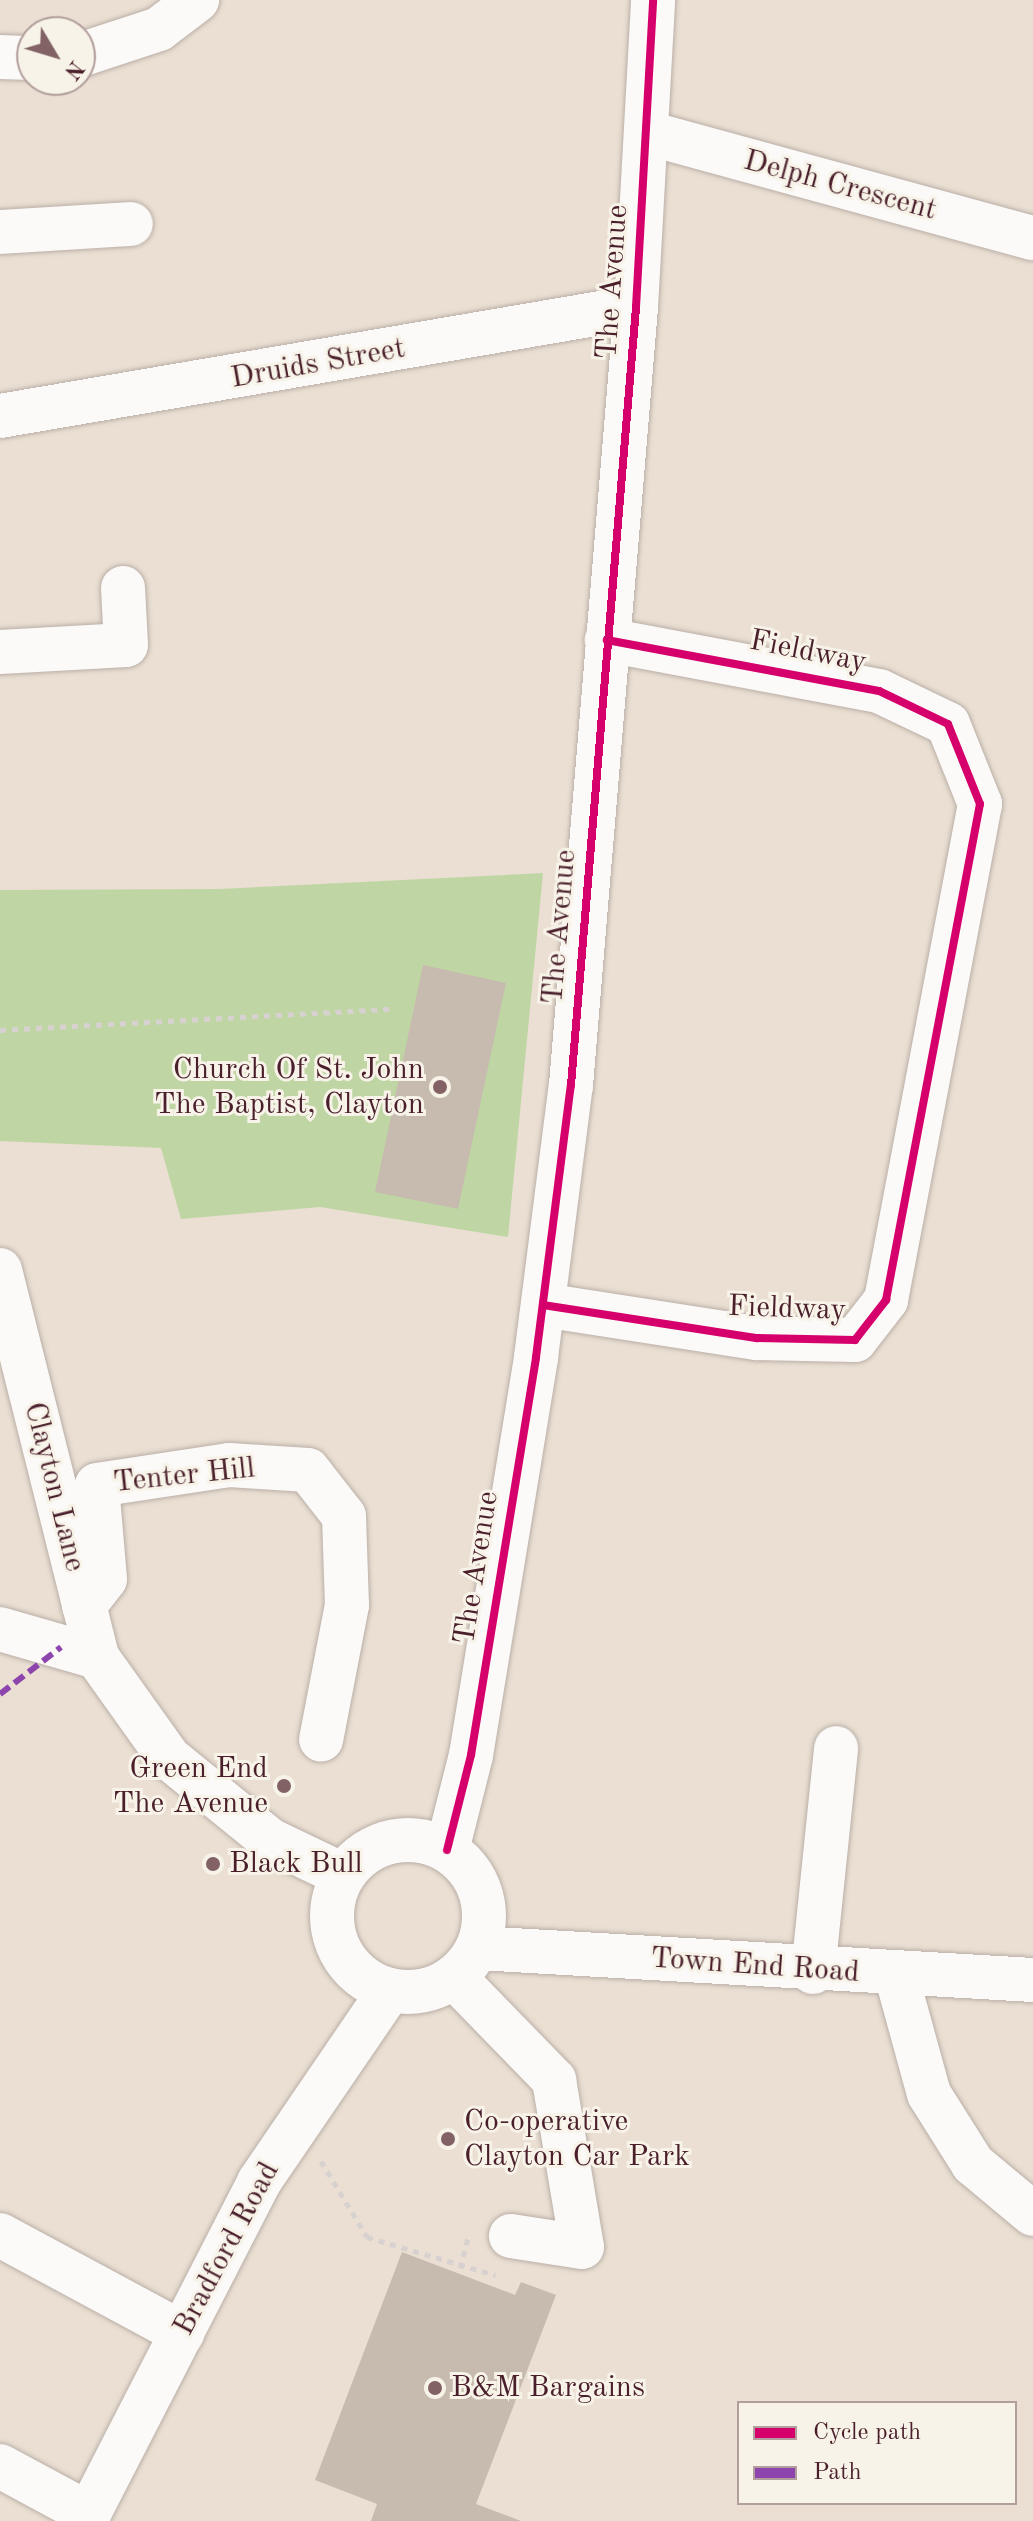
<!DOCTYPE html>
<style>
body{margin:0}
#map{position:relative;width:1033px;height:2521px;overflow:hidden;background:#eadfd2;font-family:"Old Standard TT",serif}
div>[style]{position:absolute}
.green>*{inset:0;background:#bfd6a4}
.building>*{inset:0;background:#c6bbae}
.path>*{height:5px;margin-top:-2.5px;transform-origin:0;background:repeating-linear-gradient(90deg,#d7d1cf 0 6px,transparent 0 12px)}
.roads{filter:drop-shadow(0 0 2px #baafa8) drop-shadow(0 0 2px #baafa8)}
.minor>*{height:44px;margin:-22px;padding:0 22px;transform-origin:22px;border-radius:22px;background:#fcfaf8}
.minor>.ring{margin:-22px;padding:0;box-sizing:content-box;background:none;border:44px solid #fcfaf8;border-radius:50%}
.quiet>*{height:6px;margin-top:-3px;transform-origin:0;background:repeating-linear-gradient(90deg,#8e44ad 0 12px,transparent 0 18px)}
.cycleway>*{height:8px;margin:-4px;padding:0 4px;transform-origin:4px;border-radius:4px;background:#d6006c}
.dots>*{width:22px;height:22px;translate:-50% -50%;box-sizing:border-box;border:4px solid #f7f3e8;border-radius:50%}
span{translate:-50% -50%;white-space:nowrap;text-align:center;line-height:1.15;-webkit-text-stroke:6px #f7f3e8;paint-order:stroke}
.street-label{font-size:30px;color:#4a1f2b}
.poi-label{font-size:30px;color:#4a1f2b}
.right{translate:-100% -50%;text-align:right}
.left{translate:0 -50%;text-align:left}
.legend{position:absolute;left:737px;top:2401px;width:280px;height:104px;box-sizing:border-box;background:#f7f3e8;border:2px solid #b29e9c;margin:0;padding:10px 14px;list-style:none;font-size:24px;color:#4a1f2b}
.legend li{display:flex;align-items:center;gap:16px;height:40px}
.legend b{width:40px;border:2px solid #b29e9c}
.north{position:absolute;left:16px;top:16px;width:80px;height:80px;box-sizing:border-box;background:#f7f3e8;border:2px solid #b29e9c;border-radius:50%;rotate:128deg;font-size:22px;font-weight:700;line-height:32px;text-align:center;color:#4a1f2b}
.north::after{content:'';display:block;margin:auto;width:28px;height:36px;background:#826265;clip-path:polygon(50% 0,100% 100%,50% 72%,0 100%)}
</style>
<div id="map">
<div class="green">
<i style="clip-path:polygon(543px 873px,508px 1237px,320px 1207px,181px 1219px,161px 1148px,0 1141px,0 890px,219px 889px)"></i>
</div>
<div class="building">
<i style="clip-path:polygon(423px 965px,506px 983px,458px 1209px,375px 1192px)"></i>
<i style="clip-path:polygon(402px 2252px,515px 2295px,521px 2282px,556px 2295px,476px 2504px,521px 2521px,371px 2521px,377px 2504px,315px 2480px)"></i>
</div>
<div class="path">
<i style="left:0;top:1030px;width:394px;rotate:-3.1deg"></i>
<i style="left:321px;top:2161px;width:89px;rotate:58.8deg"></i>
<i style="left:367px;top:2237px;width:134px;rotate:16.5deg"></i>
<i style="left:460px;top:2268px;width:34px;rotate:-75deg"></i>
</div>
<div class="roads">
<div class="minor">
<i style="left:80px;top:55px;width:83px;rotate:-18.2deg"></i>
<i style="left:159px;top:29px;width:48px;rotate:-37.3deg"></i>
<i style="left:0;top:57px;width:32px;rotate:2deg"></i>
<i style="left:648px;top:133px;width:399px;rotate:15.3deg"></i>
<i style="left:0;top:232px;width:131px;rotate:-3.5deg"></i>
<i style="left:0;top:416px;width:645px;rotate:-9.73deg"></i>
<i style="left:0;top:652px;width:126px;rotate:-3.2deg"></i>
<i style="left:126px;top:645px;width:57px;rotate:-93deg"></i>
<i style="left:0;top:1270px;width:399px;rotate:75.9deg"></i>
<i style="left:97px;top:1657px;width:124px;rotate:54.5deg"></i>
<i style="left:169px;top:1758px;width:130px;rotate:39.1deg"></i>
<i style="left:270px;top:1840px;width:81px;rotate:25.6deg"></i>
<i style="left:543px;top:1305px;width:217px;rotate:8.8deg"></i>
<i style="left:757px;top:1338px;width:98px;rotate:1.2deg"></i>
<i style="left:855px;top:1340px;width:51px;rotate:-52.2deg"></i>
<i style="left:886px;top:1300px;width:505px;rotate:-79.27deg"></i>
<i style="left:980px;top:804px;width:86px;rotate:-111.8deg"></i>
<i style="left:948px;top:724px;width:76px;rotate:-154.4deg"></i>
<i style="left:879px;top:691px;width:277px;rotate:-169.4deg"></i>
<i style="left:84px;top:1606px;width:34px;rotate:-52deg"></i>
<i style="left:105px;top:1579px;width:94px;rotate:-94.9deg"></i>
<i style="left:97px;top:1485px;width:134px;rotate:-8.6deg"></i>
<i style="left:229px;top:1465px;width:79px;rotate:3.6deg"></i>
<i style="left:308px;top:1470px;width:58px;rotate:52deg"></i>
<i style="left:344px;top:1516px;width:89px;rotate:88.1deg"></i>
<i style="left:347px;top:1605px;width:137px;rotate:100.9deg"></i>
<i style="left:0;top:1629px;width:101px;rotate:16.1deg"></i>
<i class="ring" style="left:332px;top:1840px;width:108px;height:108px"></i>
<i style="left:447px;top:1850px;width:98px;rotate:-75.8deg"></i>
<i style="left:471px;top:1755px;width:403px;rotate:-80.7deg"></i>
<i style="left:536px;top:1357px;width:274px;rotate:-82.7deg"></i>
<i style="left:571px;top:1085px;width:781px;rotate:-85.22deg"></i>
<i style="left:636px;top:307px;width:307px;rotate:-86.8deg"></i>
<i style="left:478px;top:1948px;width:556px;rotate:3.3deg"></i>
<i style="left:813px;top:1972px;width:225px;rotate:-84.1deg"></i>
<i style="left:896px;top:1974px;width:124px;rotate:74.6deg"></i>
<i style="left:929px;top:2094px;width:83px;rotate:57.8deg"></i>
<i style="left:973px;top:2164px;width:78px;rotate:39.8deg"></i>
<i style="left:454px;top:1977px;width:144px;rotate:45.8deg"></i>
<i style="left:554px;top:2080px;width:169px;rotate:80.5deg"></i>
<i style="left:582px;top:2247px;width:72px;rotate:-171.2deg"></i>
<i style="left:0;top:2235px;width:207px;rotate:28.3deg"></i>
<i style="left:0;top:2466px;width:101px;rotate:28.3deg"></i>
<i style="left:85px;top:2521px;width:381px;rotate:-62.8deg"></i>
<i style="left:259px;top:2182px;width:232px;rotate:-55.7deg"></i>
</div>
</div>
<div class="quiet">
<i style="left:0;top:1694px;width:77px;rotate:-37.6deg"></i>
</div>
<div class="cycleway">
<i style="left:543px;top:1305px;width:217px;rotate:8.8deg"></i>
<i style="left:757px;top:1338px;width:98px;rotate:1.2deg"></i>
<i style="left:855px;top:1340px;width:51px;rotate:-52.2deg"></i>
<i style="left:886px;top:1300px;width:505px;rotate:-79.27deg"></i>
<i style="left:980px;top:804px;width:86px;rotate:-111.8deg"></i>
<i style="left:948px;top:724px;width:76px;rotate:-154.4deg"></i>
<i style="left:879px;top:691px;width:277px;rotate:-169.4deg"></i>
<i style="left:447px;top:1850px;width:98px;rotate:-75.8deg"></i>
<i style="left:471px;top:1755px;width:403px;rotate:-80.7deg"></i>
<i style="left:536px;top:1357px;width:274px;rotate:-82.7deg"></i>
<i style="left:571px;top:1085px;width:781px;rotate:-85.22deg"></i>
<i style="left:636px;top:307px;width:307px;rotate:-86.8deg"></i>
</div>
<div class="dots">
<i style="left:440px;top:1087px;background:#826265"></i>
<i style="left:284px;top:1786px;background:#826265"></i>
<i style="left:213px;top:1864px;background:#826265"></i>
<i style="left:448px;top:2139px;background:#826265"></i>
<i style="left:435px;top:2388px;background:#826265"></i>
</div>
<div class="street-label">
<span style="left:840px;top:186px;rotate:15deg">Delph Crescent</span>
<span style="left:613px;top:282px;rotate:-86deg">The Avenue</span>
<span style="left:318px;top:364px;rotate:-10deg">Druids Street</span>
<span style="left:808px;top:652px;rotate:11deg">Fieldway</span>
<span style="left:560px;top:927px;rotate:-85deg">The Avenue</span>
<span style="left:787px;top:1309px;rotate:2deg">Fieldway</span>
<span style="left:184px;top:1476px;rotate:-6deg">Tenter Hill</span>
<span style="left:54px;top:1487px;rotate:76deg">Clayton Lane</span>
<span style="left:477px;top:1568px;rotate:-81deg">The Avenue</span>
<span style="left:755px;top:1966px;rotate:4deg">Town End Road</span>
<span style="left:227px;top:2249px;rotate:-62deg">Bradford Road</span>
</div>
<div class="poi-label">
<span class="right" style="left:424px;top:1087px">Church Of St. John<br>The Baptist, Clayton</span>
<span class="right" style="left:268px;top:1786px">Green End<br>The Avenue</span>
<span class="left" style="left:229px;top:1864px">Black Bull</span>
<span class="left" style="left:464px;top:2139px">Co-operative<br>Clayton Car Park</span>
<span class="left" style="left:451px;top:2388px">B&amp;M Bargains</span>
</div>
<ul class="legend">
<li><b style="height:10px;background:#d6006c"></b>Cycle path</li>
<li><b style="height:10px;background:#8e44ad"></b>Path</li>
</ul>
<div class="north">N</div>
</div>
